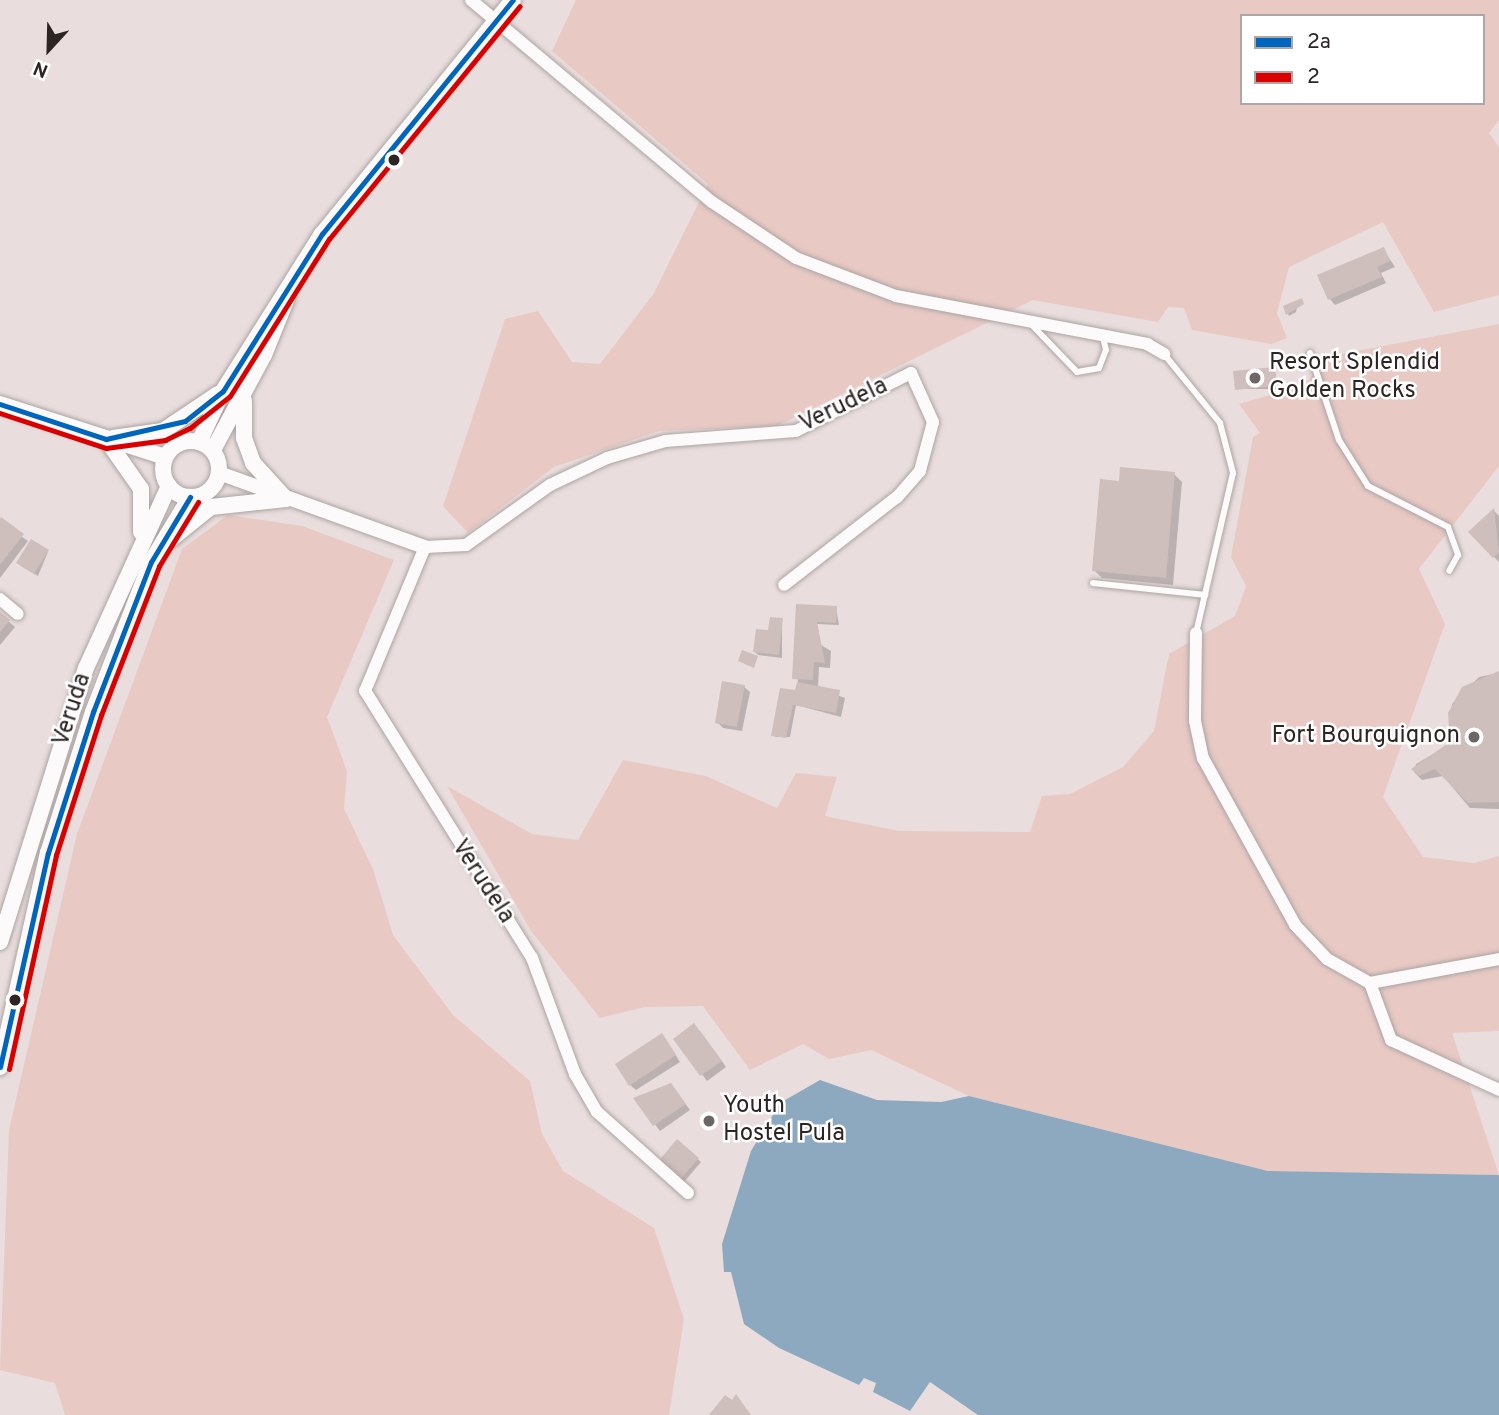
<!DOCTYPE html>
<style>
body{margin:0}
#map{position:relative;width:1499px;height:1415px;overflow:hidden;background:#e9dedd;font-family:Overpass,sans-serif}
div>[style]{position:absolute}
.green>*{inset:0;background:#e8c9c4}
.water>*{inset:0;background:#8da9c0}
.shadow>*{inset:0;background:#0003}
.building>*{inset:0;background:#cebebc}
.roads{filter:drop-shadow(0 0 2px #aca4a3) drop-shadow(0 0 2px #aca4a3)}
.service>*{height:6px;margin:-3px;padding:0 3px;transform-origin:3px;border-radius:3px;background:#fcfafa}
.minor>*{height:12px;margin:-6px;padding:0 6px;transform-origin:6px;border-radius:6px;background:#fcfafa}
.tertiary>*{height:14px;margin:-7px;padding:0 7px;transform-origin:7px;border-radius:7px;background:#fcfafa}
.secondary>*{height:16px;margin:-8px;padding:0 8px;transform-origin:8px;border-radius:8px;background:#fcfafa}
.secondary>.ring{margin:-8px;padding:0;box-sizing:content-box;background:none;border:16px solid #fcfafa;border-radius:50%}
.bus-1>*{height:5px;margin:-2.5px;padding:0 2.5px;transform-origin:2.5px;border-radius:2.5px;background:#0065bd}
.bus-2>*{height:5px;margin:-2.5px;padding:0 2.5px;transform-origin:2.5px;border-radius:2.5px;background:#db0000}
.dots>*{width:19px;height:19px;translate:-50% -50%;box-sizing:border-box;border:4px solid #fff;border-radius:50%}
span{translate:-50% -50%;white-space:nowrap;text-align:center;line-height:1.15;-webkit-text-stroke:5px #fff;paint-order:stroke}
.poi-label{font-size:24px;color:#2c2523}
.left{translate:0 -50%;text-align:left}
.right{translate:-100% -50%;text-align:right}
.street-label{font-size:24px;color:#2c2523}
.legend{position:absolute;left:1240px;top:14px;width:245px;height:91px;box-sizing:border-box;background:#fff;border:2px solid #aba8a7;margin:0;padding:9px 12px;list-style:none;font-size:21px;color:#2c2523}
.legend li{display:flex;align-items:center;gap:14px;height:35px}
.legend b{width:35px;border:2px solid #aba8a7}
.north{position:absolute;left:14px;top:14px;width:70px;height:70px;-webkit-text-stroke:5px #fff;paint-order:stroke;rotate:202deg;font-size:19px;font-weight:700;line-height:28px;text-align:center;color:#2c2523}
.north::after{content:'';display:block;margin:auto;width:24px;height:32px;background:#2c2523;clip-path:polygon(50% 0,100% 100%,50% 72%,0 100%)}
</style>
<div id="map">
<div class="green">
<i style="clip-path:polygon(evenodd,576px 0,1499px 0,1499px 120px,1489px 133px,1499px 147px,1499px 295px,1434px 312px,1383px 222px,1289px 267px,1277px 313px,1287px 338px,1271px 344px,1192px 330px,1184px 308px,1168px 307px,1158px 322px,1033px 300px,777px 426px,659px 431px,554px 467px,468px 533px,443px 506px,505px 319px,538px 311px,572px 362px,600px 364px,654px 293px,708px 184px,552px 51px,576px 0,1242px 16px,1483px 16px,1483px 103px,1242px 103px,1242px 16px)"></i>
<i style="clip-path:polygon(1499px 324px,1499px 466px,1419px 569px,1445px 624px,1383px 797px,1423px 857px,1474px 863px,1499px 856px,1499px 1031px,1452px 1033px,1499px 1175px,1268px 1171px,969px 1096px,871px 1050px,829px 1059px,803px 1044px,750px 1070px,703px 1006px,645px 1007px,600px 1018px,531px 931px,447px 786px,532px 834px,578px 840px,623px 760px,706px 776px,777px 808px,796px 773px,837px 777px,825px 816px,899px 831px,1030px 832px,1042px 796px,1070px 794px,1123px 767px,1154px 731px,1169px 654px,1235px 616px,1246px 586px,1231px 557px,1253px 437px,1260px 433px,1239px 404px,1305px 385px,1325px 357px)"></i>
<i style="clip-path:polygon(228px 515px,302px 526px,394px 560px,327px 717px,347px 771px,344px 809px,373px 869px,393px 935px,453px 1015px,530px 1081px,542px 1134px,563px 1171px,654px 1228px,684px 1319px,669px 1415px,65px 1415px,55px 1383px,0 1370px,9px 1130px,77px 834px,182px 549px)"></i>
</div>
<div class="water">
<i style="clip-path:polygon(820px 1080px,877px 1100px,941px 1102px,969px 1096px,1268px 1171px,1499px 1175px,1499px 1415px,978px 1415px,930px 1382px,910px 1411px,873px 1392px,876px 1383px,864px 1378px,859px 1385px,779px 1348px,744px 1324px,731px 1272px,724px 1272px,722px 1244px,751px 1151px,780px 1103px)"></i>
</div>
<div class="shadow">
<i style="clip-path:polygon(1383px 249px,1395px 267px,1381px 273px,1386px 283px,1335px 305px,1330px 299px)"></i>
<i style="clip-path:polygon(1299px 301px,1296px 312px,1289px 316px,1285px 307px)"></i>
<i style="clip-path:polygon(1274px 368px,1279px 389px,1236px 389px)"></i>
<i style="clip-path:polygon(1174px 474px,1182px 482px,1173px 585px,1102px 578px,1094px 570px)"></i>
<i style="clip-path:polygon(1494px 511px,1499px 516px,1499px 562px,1471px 533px)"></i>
<i style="clip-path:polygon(0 522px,28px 541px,0 578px)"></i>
<i style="clip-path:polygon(48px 552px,38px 576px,21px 566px)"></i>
<i style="clip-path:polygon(836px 608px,839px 625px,817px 624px,821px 645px,831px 651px,830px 668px,819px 667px,818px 688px,845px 698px,841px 717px,796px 705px,790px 737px,775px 737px,798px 683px,796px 622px)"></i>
<i style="clip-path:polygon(0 614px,15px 627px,0 645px)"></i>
<i style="clip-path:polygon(782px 620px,782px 658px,758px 655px,755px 652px)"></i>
<i style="clip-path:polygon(1498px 673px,1499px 809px,1470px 808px,1443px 776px,1422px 780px,1414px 772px,1416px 764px,1452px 743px,1452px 704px,1479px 677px)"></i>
<i style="clip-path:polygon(744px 687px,750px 692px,742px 731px,723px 728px,717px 722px)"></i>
<i style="clip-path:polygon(700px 1031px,726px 1067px,707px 1081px,676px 1039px)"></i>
<i style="clip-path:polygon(667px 1041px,680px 1062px,636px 1090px,630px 1085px)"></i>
<i style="clip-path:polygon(671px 1085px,690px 1110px,660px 1131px,636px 1099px)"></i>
<i style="clip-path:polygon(678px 1142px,701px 1162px,683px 1183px,660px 1163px)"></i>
</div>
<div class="building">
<i style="clip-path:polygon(1384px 247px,1390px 261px,1377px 267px,1382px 277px,1328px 300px,1317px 275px)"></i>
<i style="clip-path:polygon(1302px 298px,1304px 304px,1286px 315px,1283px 306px)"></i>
<i style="clip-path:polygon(1275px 367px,1277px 386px,1235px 390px,1233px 371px)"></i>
<i style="clip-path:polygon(1120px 467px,1175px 472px,1166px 578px,1092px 571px,1100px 479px,1119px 481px)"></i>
<i style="clip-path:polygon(1494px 508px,1499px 552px,1493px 558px,1468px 532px)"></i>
<i style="clip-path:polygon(1px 517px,24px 534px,0 565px,0 519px)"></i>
<i style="clip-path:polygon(31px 539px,49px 550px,34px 574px,16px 563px)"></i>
<i style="clip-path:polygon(796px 604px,837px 606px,836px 623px,817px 622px,825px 663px,814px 662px,813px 680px,792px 679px)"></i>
<i style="clip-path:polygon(0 612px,10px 620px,0 632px)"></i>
<i style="clip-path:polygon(770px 617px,783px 618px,779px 655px,753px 652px,756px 629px,768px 630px)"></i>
<i style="clip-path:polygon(742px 650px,758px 656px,754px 668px,738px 661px)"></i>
<i style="clip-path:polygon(1499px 671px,1499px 802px,1468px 803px,1435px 769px,1419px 776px,1411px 769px,1450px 742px,1448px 713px,1462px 687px)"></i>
<i style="clip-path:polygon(722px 681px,745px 685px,737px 727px,715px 723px)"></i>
<i style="clip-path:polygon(797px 682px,840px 690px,836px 713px,793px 705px,786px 738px,771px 736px,780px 688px,795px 690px)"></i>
<i style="clip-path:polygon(694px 1023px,722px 1061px,700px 1076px,673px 1039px)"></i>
<i style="clip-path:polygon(662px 1033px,676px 1055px,629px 1086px,615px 1064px)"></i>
<i style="clip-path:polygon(671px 1083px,686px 1104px,653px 1126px,633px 1098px)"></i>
<i style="clip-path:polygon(677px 1139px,699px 1158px,679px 1181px,657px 1163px)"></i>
<i style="clip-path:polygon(736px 1394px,751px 1415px,709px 1415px,725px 1395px,732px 1400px)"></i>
</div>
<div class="roads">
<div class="service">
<i style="left:1031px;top:324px;width:66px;rotate:46.2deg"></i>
<i style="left:1077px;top:372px;width:22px;rotate:-10deg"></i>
<i style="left:1099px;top:368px;width:19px;rotate:-69deg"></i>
<i style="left:1106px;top:350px;width:13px;rotate:-103deg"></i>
<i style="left:1310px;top:353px;width:92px;rotate:71.6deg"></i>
<i style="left:1339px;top:440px;width:54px;rotate:57.8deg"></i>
<i style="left:1368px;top:486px;width:90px;rotate:27.1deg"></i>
<i style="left:1448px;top:527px;width:30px;rotate:70deg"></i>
<i style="left:1458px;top:555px;width:18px;rotate:119deg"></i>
<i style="left:1164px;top:354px;width:89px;rotate:50.9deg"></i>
<i style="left:1220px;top:423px;width:52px;rotate:75.4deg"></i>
<i style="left:1233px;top:473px;width:164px;rotate:103deg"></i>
<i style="left:1093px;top:583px;width:113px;rotate:6.1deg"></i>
</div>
<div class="minor">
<i style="left:471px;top:0;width:314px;rotate:40deg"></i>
<i style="left:712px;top:202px;width:101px;rotate:33.7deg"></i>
<i style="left:796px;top:258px;width:107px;rotate:20.8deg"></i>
<i style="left:896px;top:296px;width:256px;rotate:10.8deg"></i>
<i style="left:1147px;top:344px;width:20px;rotate:30deg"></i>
<i style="left:0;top:599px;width:23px;rotate:40deg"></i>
<i style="left:1196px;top:633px;width:88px;rotate:90.7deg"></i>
<i style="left:1195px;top:721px;width:38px;rotate:78deg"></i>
<i style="left:1203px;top:758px;width:191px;rotate:61.1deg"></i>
<i style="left:1295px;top:925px;width:47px;rotate:46.7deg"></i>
<i style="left:1327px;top:959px;width:49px;rotate:29.2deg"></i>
<i style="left:1370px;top:983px;width:61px;rotate:69.8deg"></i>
<i style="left:1391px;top:1040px;width:119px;rotate:24.8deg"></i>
<i style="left:1370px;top:983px;width:131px;rotate:-10.5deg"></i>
<i style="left:688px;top:1193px;width:122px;rotate:-138.3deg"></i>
<i style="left:597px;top:1112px;width:44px;rotate:-120.1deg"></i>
<i style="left:575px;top:1074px;width:124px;rotate:-110.3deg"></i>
<i style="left:532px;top:958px;width:315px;rotate:-122deg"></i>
<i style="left:365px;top:691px;width:156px;rotate:-67.4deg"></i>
<i style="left:425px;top:547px;width:41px;rotate:-2.8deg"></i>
<i style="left:466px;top:545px;width:103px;rotate:-35.5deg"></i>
<i style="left:550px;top:485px;width:63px;rotate:-25.3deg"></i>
<i style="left:607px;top:458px;width:60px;rotate:-16.3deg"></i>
<i style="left:665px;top:441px;width:131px;rotate:-4.4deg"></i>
<i style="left:796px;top:431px;width:129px;rotate:-26.8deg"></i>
<i style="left:911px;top:373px;width:54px;rotate:65.8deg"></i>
<i style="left:933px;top:422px;width:51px;rotate:104.9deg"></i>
<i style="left:920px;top:471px;width:35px;rotate:131deg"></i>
<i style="left:897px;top:497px;width:143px;rotate:142.1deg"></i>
</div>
<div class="tertiary">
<i style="left:219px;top:473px;width:219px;rotate:19.8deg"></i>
</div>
<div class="secondary">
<i style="left:244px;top:401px;width:37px;rotate:90deg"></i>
<i style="left:244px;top:438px;width:27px;rotate:70deg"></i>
<i style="left:253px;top:463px;width:49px;rotate:47.5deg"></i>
<i style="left:0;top:404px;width:173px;rotate:17.8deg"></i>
<i style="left:113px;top:438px;width:50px;rotate:-8deg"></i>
<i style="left:163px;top:431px;width:66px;rotate:-33.9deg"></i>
<i style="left:106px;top:439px;width:61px;rotate:55deg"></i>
<i style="left:141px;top:489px;width:43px;rotate:90deg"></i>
<i class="ring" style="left:163px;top:441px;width:40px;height:40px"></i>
<i style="left:199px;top:442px;width:56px;rotate:-64.8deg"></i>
<i style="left:223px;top:391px;width:186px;rotate:-57.8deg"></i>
<i style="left:322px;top:234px;width:302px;rotate:-50.8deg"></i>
<i style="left:213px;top:450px;width:108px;rotate:-61.8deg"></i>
<i style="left:264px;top:355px;width:61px;rotate:-68deg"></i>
<i style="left:171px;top:539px;width:51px;rotate:-38.7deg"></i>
<i style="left:211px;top:507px;width:75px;rotate:-6.1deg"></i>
<i style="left:0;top:942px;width:287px;rotate:-72.6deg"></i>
<i style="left:86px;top:668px;width:200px;rotate:-65.5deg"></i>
<i style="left:0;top:1067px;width:219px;rotate:-77.4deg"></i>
<i style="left:48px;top:853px;width:148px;rotate:-72.3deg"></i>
<i style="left:93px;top:712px;width:161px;rotate:-68.9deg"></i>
<i style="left:151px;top:562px;width:76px;rotate:-59deg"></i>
</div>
</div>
<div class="bus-1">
<i style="left:0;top:404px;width:112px;rotate:18.3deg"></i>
<i style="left:106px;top:439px;width:81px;rotate:-12.8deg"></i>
<i style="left:185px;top:421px;width:48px;rotate:-38.3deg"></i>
<i style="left:223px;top:391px;width:186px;rotate:-57.8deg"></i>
<i style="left:322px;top:234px;width:302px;rotate:-50.8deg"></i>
<i style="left:0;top:1067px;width:219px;rotate:-77.4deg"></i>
<i style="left:48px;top:853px;width:148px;rotate:-72.3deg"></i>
<i style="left:93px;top:712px;width:161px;rotate:-68.9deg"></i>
<i style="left:151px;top:562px;width:76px;rotate:-59deg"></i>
</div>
<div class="bus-2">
<i style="left:0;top:413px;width:112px;rotate:18.3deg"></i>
<i style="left:106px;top:448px;width:60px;rotate:-7.7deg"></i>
<i style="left:165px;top:440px;width:28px;rotate:-26deg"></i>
<i style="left:190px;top:428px;width:51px;rotate:-38.7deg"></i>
<i style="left:230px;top:396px;width:186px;rotate:-57.8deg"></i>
<i style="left:329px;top:239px;width:301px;rotate:-50.7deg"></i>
<i style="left:9px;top:1069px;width:219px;rotate:-77.6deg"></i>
<i style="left:56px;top:855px;width:147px;rotate:-72.2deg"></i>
<i style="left:101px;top:715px;width:160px;rotate:-68.7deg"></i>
<i style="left:159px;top:566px;width:75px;rotate:-58.6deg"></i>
</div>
<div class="dots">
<i style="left:394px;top:160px;background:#2c2523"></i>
<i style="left:1255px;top:378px;background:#6e6664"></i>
<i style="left:1474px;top:737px;background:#6e6664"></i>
<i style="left:15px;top:1000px;background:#2c2523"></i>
<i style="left:709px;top:1121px;background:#6e6664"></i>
</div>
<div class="poi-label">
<span class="left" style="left:1269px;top:378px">Resort Splendid<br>Golden Rocks</span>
<span class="right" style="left:1460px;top:737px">Fort Bourguignon</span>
<span class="left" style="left:723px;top:1121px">Youth<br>Hostel Pula</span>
</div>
<div class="street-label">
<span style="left:844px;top:406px;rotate:-26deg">Verudela</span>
<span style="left:73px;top:710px;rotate:-72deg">Veruda</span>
<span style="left:482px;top:882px;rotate:57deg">Verudela</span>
</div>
<ul class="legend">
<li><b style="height:9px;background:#0065bd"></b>2a</li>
<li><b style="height:9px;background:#db0000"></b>2</li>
</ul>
<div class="north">N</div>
</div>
